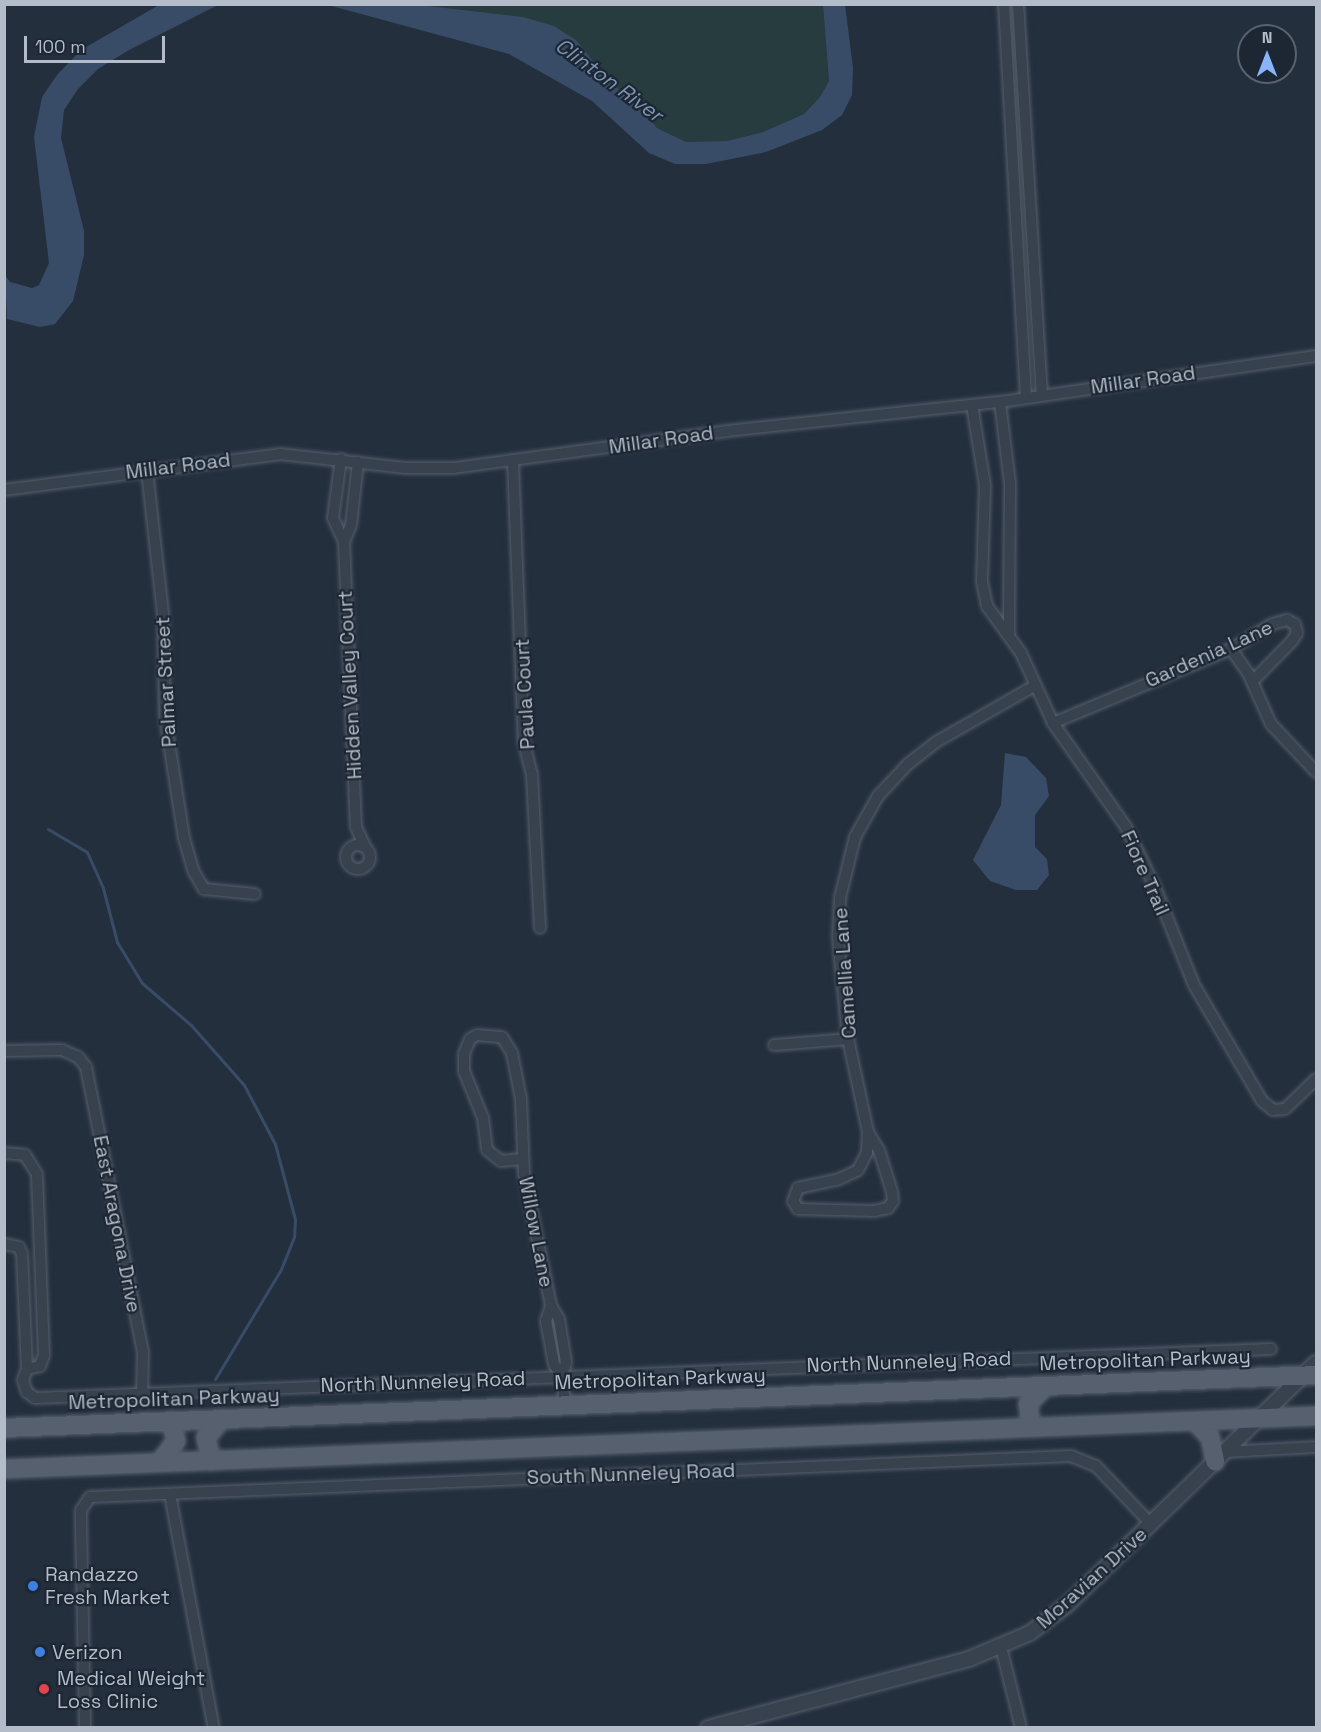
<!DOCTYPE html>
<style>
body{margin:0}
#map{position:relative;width:1321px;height:1732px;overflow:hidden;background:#242f3e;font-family:"Space Grotesk",sans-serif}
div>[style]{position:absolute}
.green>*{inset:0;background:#263c3f}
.water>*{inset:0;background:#394c67}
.stream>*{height:3px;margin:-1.5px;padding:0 1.5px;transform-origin:1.5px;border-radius:1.5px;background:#394c67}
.roads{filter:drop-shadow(0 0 2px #565f6c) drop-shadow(0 0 2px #565f6c)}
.minor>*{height:10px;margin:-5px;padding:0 5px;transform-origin:5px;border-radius:5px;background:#38414e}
.minor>.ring{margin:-5px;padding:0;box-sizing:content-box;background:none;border:10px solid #38414e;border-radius:50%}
.tertiary>*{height:14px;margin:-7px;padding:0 7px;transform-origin:7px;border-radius:7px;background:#38414e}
.primary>*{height:18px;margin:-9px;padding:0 9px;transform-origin:9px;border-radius:9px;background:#56606e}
.dots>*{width:16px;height:16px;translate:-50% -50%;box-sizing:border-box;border:3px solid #1d2633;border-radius:50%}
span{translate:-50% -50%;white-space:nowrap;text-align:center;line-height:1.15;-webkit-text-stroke:4.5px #1d2633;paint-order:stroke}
.street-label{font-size:20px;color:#b4bcc9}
.poi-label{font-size:20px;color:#b4bcc9}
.left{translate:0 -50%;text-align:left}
.water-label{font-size:21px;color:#7c92b1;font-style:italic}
.frame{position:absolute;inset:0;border:6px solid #b4bcc9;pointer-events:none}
.north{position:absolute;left:1237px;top:24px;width:60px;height:60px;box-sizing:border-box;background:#1d2633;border:2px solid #59626f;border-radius:50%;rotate:0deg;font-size:16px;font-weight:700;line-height:24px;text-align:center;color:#b4bcc9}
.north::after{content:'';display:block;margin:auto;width:21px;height:27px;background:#8ab4f8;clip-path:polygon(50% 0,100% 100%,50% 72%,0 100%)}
.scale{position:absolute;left:24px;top:36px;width:141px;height:27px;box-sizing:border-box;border:3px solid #b4bcc9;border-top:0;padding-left:8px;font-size:18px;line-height:21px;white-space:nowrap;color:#b4bcc9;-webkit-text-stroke:4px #1d2633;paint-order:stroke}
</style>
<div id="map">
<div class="green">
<i style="clip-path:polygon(419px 5px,823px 5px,829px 81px,820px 97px,804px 114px,763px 132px,727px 141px,686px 142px,657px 128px,640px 106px,611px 83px,576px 40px,554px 26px)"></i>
</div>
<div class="water">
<i style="clip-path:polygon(159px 5px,218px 5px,129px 50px,98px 69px,78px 89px,64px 110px,61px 138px,84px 231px,84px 255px,73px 301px,55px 324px,40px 327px,7px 319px,5px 275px,10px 282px,32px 288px,39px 285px,49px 263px,34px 137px,42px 97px,57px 75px,81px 50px)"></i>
<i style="clip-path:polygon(328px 5px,419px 5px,523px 17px,554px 26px,576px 40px,611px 83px,640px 106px,657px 128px,686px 142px,727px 141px,763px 132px,804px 114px,820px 97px,829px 81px,823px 5px,845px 5px,853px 68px,852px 95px,842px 115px,822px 130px,766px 152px,706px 164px,675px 164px,649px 153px,592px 101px,509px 54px)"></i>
<i style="clip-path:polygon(1005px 753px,1026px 757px,1046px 778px,1049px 796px,1035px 815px,1035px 847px,1047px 859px,1049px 875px,1037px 890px,1016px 890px,990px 881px,973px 860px,1001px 805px)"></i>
</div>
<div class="stream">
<i style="left:48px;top:829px;width:45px;rotate:30.5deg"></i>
<i style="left:87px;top:852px;width:39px;rotate:66deg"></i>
<i style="left:103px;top:888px;width:56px;rotate:75.5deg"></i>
<i style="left:117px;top:942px;width:48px;rotate:58.6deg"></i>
<i style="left:142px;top:983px;width:65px;rotate:40.6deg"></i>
<i style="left:191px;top:1025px;width:80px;rotate:48.5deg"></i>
<i style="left:244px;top:1085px;width:67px;rotate:62.3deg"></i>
<i style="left:275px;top:1144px;width:78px;rotate:75.1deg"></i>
<i style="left:295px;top:1219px;width:18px;rotate:93deg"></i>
<i style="left:294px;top:1237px;width:37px;rotate:112deg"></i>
<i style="left:280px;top:1271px;width:126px;rotate:121deg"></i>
</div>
<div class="roads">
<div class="minor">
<i style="left:1004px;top:4px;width:394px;rotate:86.8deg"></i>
<i style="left:1018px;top:4px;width:392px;rotate:86.5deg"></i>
<i style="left:1000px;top:402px;width:83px;rotate:83deg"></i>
<i style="left:1010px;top:484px;width:151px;rotate:90.4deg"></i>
<i style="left:972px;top:405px;width:81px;rotate:80.8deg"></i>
<i style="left:985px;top:485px;width:97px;rotate:91.8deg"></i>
<i style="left:982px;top:582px;width:25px;rotate:78deg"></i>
<i style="left:987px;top:606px;width:58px;rotate:54.1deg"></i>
<i style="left:1021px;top:653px;width:77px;rotate:65.4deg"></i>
<i style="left:1053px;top:723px;width:127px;rotate:54.9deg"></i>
<i style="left:1126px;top:827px;width:67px;rotate:64.2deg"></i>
<i style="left:1155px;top:887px;width:105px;rotate:68.3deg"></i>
<i style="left:1194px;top:985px;width:134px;rotate:59.6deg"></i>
<i style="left:1262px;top:1101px;width:14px;rotate:39deg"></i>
<i style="left:1273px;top:1110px;width:12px;rotate:-5deg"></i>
<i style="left:1285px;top:1109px;width:43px;rotate:-44.1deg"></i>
<i style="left:341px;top:459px;width:60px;rotate:97.7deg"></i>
<i style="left:333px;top:518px;width:26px;rotate:65deg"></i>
<i style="left:513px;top:461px;width:282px;rotate:87.8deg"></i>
<i style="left:524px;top:743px;width:33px;rotate:76deg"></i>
<i style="left:532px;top:775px;width:153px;rotate:87deg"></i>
<i style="left:358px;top:462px;width:63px;rotate:96.3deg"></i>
<i style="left:351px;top:525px;width:18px;rotate:112deg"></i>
<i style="left:344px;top:542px;width:285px;rotate:87.6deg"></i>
<i style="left:356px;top:827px;width:21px;rotate:65deg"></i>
<i style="left:147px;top:471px;width:144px;rotate:83.6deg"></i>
<i style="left:163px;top:614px;width:103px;rotate:88.9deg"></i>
<i style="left:165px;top:717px;width:122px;rotate:81.1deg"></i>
<i style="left:184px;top:838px;width:35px;rotate:74deg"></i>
<i style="left:194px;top:872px;width:20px;rotate:60deg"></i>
<i style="left:204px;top:889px;width:51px;rotate:5.6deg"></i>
<i style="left:4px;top:490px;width:278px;rotate:-7.4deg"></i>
<i style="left:280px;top:454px;width:126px;rotate:6.4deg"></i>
<i style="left:405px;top:468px;width:49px"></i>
<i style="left:454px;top:468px;width:275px;rotate:-7.7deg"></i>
<i style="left:727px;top:431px;width:275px;rotate:-6.1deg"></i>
<i style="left:1000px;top:402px;width:319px;rotate:-8.3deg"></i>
<i style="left:1231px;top:649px;width:32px;rotate:55deg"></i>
<i style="left:1249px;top:675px;width:54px;rotate:65.8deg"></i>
<i style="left:1271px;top:724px;width:66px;rotate:46.8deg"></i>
<i style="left:1053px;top:723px;width:193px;rotate:-22.6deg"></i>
<i style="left:1231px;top:649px;width:48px;rotate:-31.4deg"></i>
<i style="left:1272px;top:624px;width:16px;rotate:-15deg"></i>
<i style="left:1287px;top:620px;width:9px;rotate:27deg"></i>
<i style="left:1295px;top:624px;width:9px;rotate:77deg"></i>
<i style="left:1297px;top:633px;width:9px;rotate:122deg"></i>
<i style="left:1292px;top:641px;width:57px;rotate:134.3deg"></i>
<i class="ring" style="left:346px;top:845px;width:14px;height:14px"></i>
<i style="left:774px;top:1045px;width:74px;rotate:-4.6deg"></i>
<i style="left:4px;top:1051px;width:58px;rotate:-1deg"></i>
<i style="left:62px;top:1050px;width:17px;rotate:24deg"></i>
<i style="left:78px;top:1057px;width:13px;rotate:51deg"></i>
<i style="left:86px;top:1067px;width:290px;rotate:78.7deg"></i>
<i style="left:143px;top:1351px;width:43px;rotate:91.3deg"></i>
<i style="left:868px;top:1132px;width:21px;rotate:59deg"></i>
<i style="left:879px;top:1150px;width:44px;rotate:72.8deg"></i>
<i style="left:892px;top:1192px;width:9px;rotate:84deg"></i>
<i style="left:893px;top:1201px;width:9px;rotate:126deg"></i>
<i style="left:888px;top:1208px;width:14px;rotate:168deg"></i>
<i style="left:874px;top:1211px;width:76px;rotate:-178.5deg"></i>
<i style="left:798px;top:1209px;width:9px;rotate:-122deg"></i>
<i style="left:793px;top:1201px;width:14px;rotate:-69deg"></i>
<i style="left:798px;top:1188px;width:40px;rotate:-12deg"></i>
<i style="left:837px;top:1180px;width:23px;rotate:-25deg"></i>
<i style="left:858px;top:1170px;width:20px;rotate:-63deg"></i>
<i style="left:867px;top:1152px;width:20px;rotate:-87deg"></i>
<i style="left:868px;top:1132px;width:95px;rotate:-102.1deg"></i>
<i style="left:848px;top:1039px;width:102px;rotate:-95.6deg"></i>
<i style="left:838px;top:937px;width:39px;rotate:-87deg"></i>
<i style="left:840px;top:898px;width:63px;rotate:-76.2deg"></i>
<i style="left:855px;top:837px;width:47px;rotate:-60.7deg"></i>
<i style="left:878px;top:796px;width:44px;rotate:-46.8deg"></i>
<i style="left:908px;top:764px;width:36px;rotate:-38deg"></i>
<i style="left:936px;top:742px;width:113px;rotate:-29.7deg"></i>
<i style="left:4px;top:1153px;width:21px;rotate:5deg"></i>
<i style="left:25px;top:1155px;width:22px;rotate:58deg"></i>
<i style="left:37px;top:1174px;width:181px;rotate:87.8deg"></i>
<i style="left:44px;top:1355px;width:12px;rotate:110deg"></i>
<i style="left:40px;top:1366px;width:13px;rotate:167deg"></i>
<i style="left:523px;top:1159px;width:22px;rotate:175deg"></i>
<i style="left:501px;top:1161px;width:18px;rotate:-142deg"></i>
<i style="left:487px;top:1150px;width:32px;rotate:-97deg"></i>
<i style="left:483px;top:1118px;width:51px;rotate:-112deg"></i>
<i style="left:464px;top:1071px;width:17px;rotate:-90deg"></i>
<i style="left:464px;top:1054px;width:16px;rotate:-68deg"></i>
<i style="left:470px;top:1039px;width:8px;rotate:-30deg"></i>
<i style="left:477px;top:1035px;width:25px;rotate:5deg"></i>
<i style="left:502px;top:1037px;width:19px;rotate:58deg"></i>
<i style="left:512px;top:1053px;width:47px;rotate:78.9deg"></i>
<i style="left:521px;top:1099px;width:75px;rotate:87.7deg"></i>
<i style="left:524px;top:1174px;width:135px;rotate:78.4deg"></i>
<i style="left:4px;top:1244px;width:15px;rotate:11deg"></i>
<i style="left:19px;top:1247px;width:8px;rotate:67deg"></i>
<i style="left:22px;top:1254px;width:115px;rotate:87.5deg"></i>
<i style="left:27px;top:1369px;width:12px;rotate:110deg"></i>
<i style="left:23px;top:1380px;width:13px;rotate:72deg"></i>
<i style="left:27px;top:1392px;width:10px;rotate:37deg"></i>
<i style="left:35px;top:1398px;width:1237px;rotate:-2.27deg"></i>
<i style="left:562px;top:1376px;width:14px;rotate:-124deg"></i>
<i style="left:554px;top:1364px;width:44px;rotate:-100.5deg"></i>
<i style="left:546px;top:1321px;width:16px;rotate:-72deg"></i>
<i style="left:551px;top:1306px;width:15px;rotate:58deg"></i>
<i style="left:559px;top:1319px;width:44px;rotate:80.8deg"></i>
<i style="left:566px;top:1362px;width:15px;rotate:106deg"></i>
<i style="left:562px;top:1376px;width:30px;rotate:84deg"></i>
<i style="left:1225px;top:1452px;width:91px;rotate:-3.1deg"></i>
<i style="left:170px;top:1494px;width:238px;rotate:79.4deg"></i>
<i style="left:1001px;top:1647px;width:83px;rotate:76.1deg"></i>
<i style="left:85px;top:1728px;width:218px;rotate:-91.1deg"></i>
<i style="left:81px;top:1510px;width:16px;rotate:-55deg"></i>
<i style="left:90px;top:1497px;width:982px;rotate:-2.39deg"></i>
<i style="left:1071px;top:1456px;width:27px;rotate:22deg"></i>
<i style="left:1096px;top:1466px;width:80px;rotate:46.5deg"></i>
</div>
<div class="tertiary">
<i style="left:708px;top:1728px;width:270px;rotate:-14.8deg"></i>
<i style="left:969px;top:1659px;width:66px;rotate:-23.1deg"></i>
<i style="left:1030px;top:1633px;width:48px;rotate:-37.3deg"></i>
<i style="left:1068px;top:1604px;width:346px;rotate:-44.2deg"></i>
</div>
<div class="primary">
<i style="left:1194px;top:1421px;width:23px;rotate:45deg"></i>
<i style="left:1210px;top:1437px;width:25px;rotate:78deg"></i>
<i style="left:1031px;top:1427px;width:23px;rotate:-97deg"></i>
<i style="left:1028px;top:1404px;width:25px;rotate:-45deg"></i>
<i style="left:4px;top:1428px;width:1313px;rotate:-2.31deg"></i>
<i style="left:212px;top:1461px;width:24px;rotate:-105deg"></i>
<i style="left:206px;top:1438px;width:25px;rotate:-50deg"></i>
<i style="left:160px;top:1462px;width:26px;rotate:-53deg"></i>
<i style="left:176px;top:1441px;width:21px;rotate:-104deg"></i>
<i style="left:4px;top:1469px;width:1313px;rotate:-2.31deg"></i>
</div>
</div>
<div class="dots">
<i style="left:33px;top:1586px;background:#3f7fe0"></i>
<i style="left:40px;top:1652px;background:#3f7fe0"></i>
<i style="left:44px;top:1689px;background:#e0444e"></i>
</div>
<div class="street-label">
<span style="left:1143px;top:380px;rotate:-8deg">Millar Road</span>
<span style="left:661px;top:440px;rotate:-8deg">Millar Road</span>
<span style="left:178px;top:466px;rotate:-7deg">Millar Road</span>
<span style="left:1209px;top:654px;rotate:-24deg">Gardenia Lane</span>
<span style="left:166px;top:682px;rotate:-93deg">Palmar Street</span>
<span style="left:350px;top:685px;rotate:-93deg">Hidden Valley Court</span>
<span style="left:525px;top:694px;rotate:-93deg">Paula Court</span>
<span style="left:1145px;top:873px;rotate:66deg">Fiore Trail</span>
<span style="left:845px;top:973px;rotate:-94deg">Camellia Lane</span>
<span style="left:117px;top:1224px;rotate:79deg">East Aragona Drive</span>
<span style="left:536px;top:1232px;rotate:79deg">Willow Lane</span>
<span style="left:1145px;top:1360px;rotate:-2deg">Metropolitan Parkway</span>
<span style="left:909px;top:1362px;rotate:-2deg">North Nunneley Road</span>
<span style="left:660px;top:1379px;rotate:-2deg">Metropolitan Parkway</span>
<span style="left:423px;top:1382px;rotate:-2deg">North Nunneley Road</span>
<span style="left:174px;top:1399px;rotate:-2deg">Metropolitan Parkway</span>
<span style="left:631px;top:1474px;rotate:-2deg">South Nunneley Road</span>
<span style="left:1092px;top:1578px;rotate:-42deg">Moravian Drive</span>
</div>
<div class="poi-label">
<span class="left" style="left:45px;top:1586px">Randazzo<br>Fresh Market</span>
<span class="left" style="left:52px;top:1652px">Verizon</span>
<span class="left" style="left:57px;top:1690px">Medical Weight<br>Loss Clinic</span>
</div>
<div class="water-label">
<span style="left:609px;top:80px;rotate:36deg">Clinton River</span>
</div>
<div class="frame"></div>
<div class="north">N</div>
<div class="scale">100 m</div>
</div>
